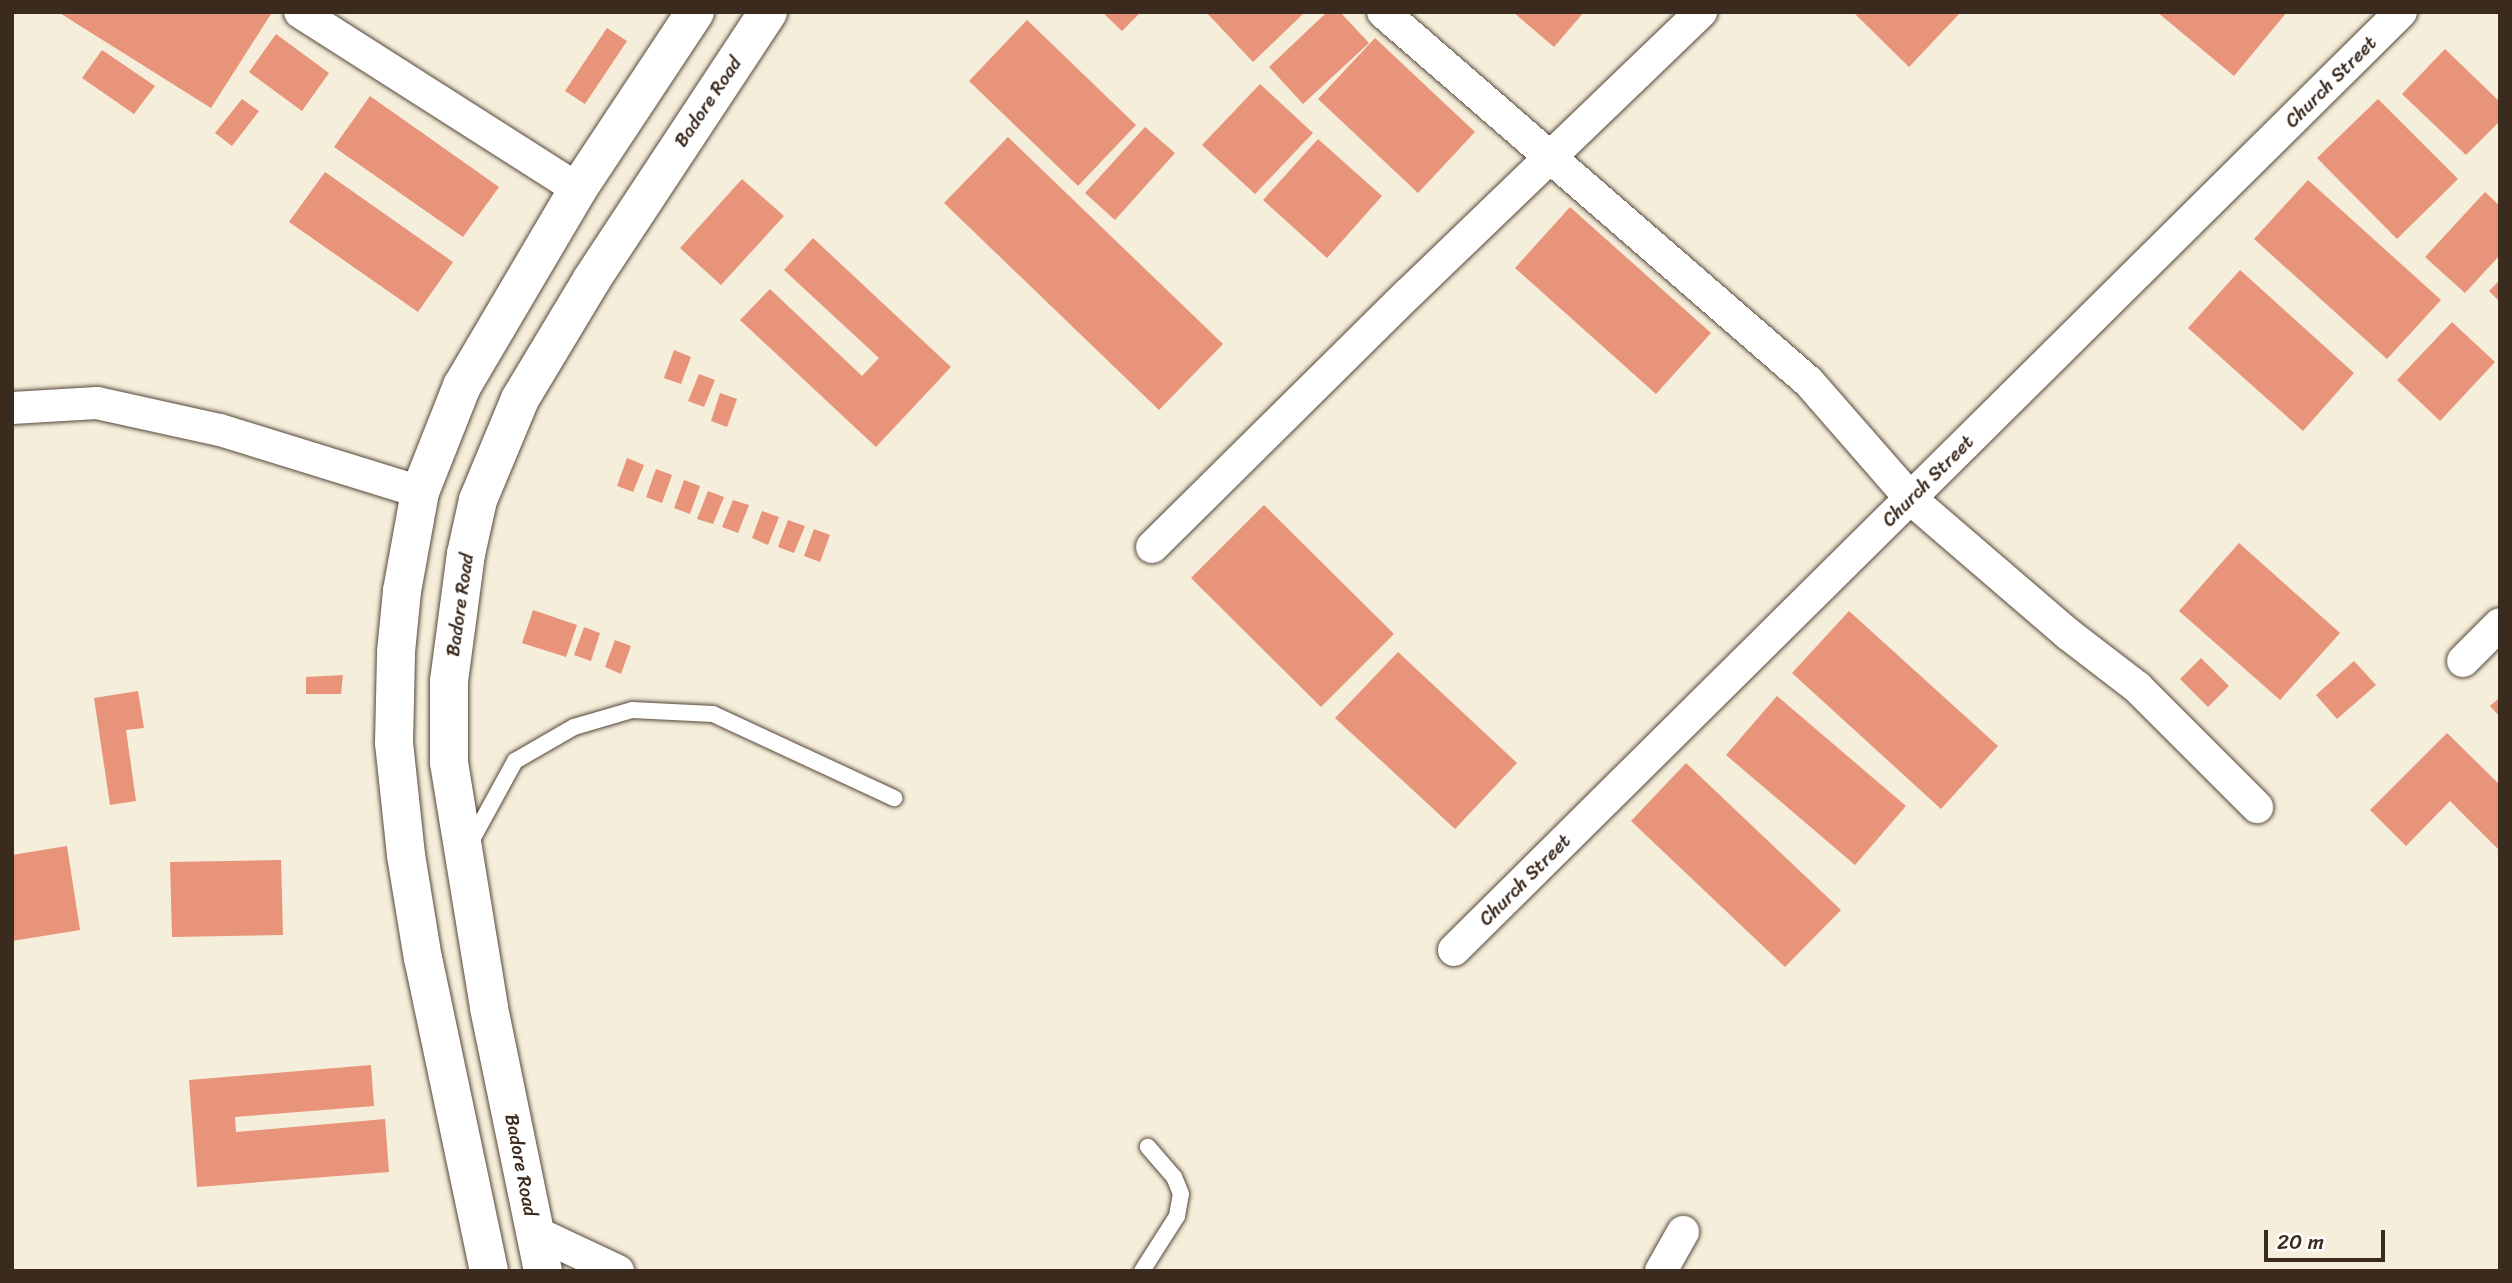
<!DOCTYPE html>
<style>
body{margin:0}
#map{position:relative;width:2512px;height:1283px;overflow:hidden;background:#f5eedb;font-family:Sriracha,sans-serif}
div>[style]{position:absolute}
.building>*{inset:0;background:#e7947a}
.roads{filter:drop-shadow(0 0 2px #57473a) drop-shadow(0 0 2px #57473a)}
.service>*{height:16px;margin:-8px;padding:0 8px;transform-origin:8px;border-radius:8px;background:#fff}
.minor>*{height:32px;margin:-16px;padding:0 16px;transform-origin:16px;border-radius:16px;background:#fff}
.secondary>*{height:38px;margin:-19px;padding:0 19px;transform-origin:19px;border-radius:19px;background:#fff}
span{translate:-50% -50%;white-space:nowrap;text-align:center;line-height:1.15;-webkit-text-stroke:5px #fff;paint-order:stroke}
.street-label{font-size:19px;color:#3b2a1e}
.frame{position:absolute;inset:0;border:14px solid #3b2a1e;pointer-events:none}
.scale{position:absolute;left:2264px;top:1230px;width:121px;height:32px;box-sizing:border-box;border:4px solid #3b2a1e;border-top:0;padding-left:9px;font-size:21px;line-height:24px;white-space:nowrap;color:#3b2a1e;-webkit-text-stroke:5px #fff;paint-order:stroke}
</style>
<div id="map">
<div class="building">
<i style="clip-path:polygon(58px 12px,268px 12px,271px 14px,211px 108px)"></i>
<i style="clip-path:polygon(1102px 12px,1141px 12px,1122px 31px)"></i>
<i style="clip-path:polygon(1206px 12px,1305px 12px,1253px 62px)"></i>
<i style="clip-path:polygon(1327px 12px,1340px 12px,1369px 43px,1303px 104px,1269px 67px)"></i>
<i style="clip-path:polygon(1513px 12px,1584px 12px,1554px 47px)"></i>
<i style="clip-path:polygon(1853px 12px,1961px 12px,1909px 67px)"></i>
<i style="clip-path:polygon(2157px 12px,2287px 12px,2234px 76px)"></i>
<i style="clip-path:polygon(1027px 20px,1136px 125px,1078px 186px,969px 81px)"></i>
<i style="clip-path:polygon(607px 28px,627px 41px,585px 104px,565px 91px)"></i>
<i style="clip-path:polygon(276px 34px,329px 73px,302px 111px,249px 72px)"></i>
<i style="clip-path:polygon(1375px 38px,1475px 132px,1418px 193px,1318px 99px)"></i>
<i style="clip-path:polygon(2445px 49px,2500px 102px,2500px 121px,2466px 155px,2402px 94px)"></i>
<i style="clip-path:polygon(102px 50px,155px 86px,134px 114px,82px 78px)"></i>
<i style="clip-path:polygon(1260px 84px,1313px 133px,1255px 194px,1202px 145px)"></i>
<i style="clip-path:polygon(370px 96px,499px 187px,463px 237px,334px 147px)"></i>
<i style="clip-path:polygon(242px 99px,259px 111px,232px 146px,215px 133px)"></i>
<i style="clip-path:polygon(2378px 99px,2458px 179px,2397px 239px,2317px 158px)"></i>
<i style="clip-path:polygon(1145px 127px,1175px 153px,1115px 220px,1085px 193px)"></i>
<i style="clip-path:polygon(1008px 137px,1223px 344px,1159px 410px,944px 203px)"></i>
<i style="clip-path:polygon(1318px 139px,1382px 196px,1327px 258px,1263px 200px)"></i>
<i style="clip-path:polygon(325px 172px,453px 262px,418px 312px,289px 222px)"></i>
<i style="clip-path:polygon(742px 179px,784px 216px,721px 285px,680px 248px)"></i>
<i style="clip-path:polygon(2308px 180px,2441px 300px,2387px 359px,2254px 239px)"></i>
<i style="clip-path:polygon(2485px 192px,2500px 206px,2500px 255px,2465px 293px,2425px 257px)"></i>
<i style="clip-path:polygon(1570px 207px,1711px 333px,1656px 394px,1515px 268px)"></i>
<i style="clip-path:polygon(813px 238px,951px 367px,876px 447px,740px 320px,770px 289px,862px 376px,879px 358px,784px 270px)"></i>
<i style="clip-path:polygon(2240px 270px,2354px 373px,2303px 431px,2188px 328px)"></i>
<i style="clip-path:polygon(2500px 280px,2500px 302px,2489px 291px)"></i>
<i style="clip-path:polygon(2452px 322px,2495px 362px,2440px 421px,2397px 380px)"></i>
<i style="clip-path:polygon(674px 350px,691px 357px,681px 384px,664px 378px)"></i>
<i style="clip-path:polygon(699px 374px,715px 380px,704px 407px,688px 401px)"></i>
<i style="clip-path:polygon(720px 393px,737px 399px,727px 427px,711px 421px)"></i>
<i style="clip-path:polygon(627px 458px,644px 465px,633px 492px,617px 486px)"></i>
<i style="clip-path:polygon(656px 469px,672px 475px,662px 503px,646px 497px)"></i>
<i style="clip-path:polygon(684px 480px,700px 486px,690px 514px,674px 508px)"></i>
<i style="clip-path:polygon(708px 491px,724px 497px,713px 524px,697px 519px)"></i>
<i style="clip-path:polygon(733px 500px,749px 505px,738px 533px,722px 527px)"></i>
<i style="clip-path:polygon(1264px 505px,1394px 634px,1321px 707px,1191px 578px)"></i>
<i style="clip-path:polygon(762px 511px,779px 517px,768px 545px,752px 538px)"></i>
<i style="clip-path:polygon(788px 520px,805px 526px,794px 553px,778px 547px)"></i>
<i style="clip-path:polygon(814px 529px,830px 535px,820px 562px,804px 556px)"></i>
<i style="clip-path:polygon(2239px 543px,2340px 633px,2280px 700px,2179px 611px)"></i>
<i style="clip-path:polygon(533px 610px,577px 625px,566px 657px,522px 643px)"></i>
<i style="clip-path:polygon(1849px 611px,1998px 746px,1941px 809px,1792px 673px)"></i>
<i style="clip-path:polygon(584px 627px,600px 633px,591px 661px,574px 655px)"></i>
<i style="clip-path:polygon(615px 640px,631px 646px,621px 674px,605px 667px)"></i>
<i style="clip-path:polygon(1398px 652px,1517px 763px,1455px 829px,1335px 718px)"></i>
<i style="clip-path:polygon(2201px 658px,2229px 686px,2208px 707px,2180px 679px)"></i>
<i style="clip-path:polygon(2354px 661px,2376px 685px,2337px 719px,2316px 695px)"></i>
<i style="clip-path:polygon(343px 675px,341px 694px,306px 694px,306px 677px)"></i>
<i style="clip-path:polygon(138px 691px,144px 728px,126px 730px,136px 801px,110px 805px,94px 698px)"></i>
<i style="clip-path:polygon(1777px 696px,1906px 806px,1855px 865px,1726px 755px)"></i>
<i style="clip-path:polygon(2500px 697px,2500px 717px,2490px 706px)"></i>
<i style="clip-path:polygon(2447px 733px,2500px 785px,2500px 851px,2450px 801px,2406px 846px,2370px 810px)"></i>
<i style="clip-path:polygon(1686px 763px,1841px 910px,1785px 967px,1631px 821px)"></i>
<i style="clip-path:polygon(67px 846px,80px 930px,12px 941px,12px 855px)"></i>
<i style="clip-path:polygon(281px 860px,283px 935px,172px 937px,170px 862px)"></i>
<i style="clip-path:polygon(371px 1065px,374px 1106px,235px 1117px,236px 1132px,385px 1119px,389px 1172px,197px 1187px,189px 1080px)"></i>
</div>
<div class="roads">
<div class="service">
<i style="left:469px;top:845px;width:96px;rotate:-61.3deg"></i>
<i style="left:515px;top:761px;width:68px;rotate:-30deg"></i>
<i style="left:574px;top:727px;width:60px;rotate:-16.3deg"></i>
<i style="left:632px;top:710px;width:81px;rotate:2.8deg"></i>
<i style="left:713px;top:714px;width:200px;rotate:24.9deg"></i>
<i style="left:1142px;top:1271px;width:65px;rotate:-57.5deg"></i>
<i style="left:1177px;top:1216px;width:22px;rotate:-80deg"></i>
<i style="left:1181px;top:1194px;width:18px;rotate:-112deg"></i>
<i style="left:1174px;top:1177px;width:40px;rotate:-131deg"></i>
</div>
<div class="minor">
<i style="left:300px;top:12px;width:330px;rotate:32.5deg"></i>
<i style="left:1383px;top:12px;width:564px;rotate:40.98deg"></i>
<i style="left:1809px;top:382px;width:155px;rotate:48.9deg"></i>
<i style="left:1911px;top:499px;width:207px;rotate:40.7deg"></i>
<i style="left:2068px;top:634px;width:87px;rotate:37.5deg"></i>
<i style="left:2137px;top:687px;width:170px;rotate:45deg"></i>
<i style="left:12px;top:408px;width:85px;rotate:-3.4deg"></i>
<i style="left:97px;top:403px;width:126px;rotate:12.4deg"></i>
<i style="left:220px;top:430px;width:209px;rotate:17.2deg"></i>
<i style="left:1152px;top:547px;width:360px;rotate:-44.7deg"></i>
<i style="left:1408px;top:294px;width:407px;rotate:-43.9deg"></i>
<i style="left:2463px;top:661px;width:52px;rotate:-45deg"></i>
<i style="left:1454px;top:950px;width:1333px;rotate:-44.73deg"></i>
<i style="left:535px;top:1232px;width:92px;rotate:25.2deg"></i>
<i style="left:1661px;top:1271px;width:45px;rotate:-60.6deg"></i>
</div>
<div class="secondary">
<i style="left:489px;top:1271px;width:319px;rotate:-101.9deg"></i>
<i style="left:423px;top:959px;width:105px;rotate:-99.3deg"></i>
<i style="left:406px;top:855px;width:113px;rotate:-96.1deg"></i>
<i style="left:394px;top:743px;width:91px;rotate:-88.7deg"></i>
<i style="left:396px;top:652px;width:61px;rotate:-84.4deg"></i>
<i style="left:402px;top:591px;width:101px;rotate:-79.7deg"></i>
<i style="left:420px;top:492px;width:114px;rotate:-68.4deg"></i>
<i style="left:462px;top:386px;width:229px;rotate:-59.5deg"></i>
<i style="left:578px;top:189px;width:212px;rotate:-56.5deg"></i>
<i style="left:543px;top:1271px;width:269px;rotate:-101.6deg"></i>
<i style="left:489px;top:1007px;width:248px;rotate:-99.3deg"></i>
<i style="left:449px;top:762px;width:81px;rotate:-90deg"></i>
<i style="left:449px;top:681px;width:128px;rotate:-82.4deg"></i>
<i style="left:466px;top:554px;width:55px;rotate:-77.5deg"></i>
<i style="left:478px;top:500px;width:109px;rotate:-67.4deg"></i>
<i style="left:520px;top:399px;width:140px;rotate:-59deg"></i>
<i style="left:592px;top:279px;width:320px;rotate:-56.6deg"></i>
</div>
</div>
<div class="street-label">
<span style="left:2331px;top:82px;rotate:-45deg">Church Street</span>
<span style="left:708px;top:102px;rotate:-56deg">Badore Road</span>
<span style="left:1928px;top:481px;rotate:-45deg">Church Street</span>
<span style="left:460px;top:605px;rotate:-82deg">Badore Road</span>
<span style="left:1525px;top:880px;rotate:-45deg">Church Street</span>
<span style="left:521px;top:1165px;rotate:79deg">Badore Road</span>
</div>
<div class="frame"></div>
<div class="scale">20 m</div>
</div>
